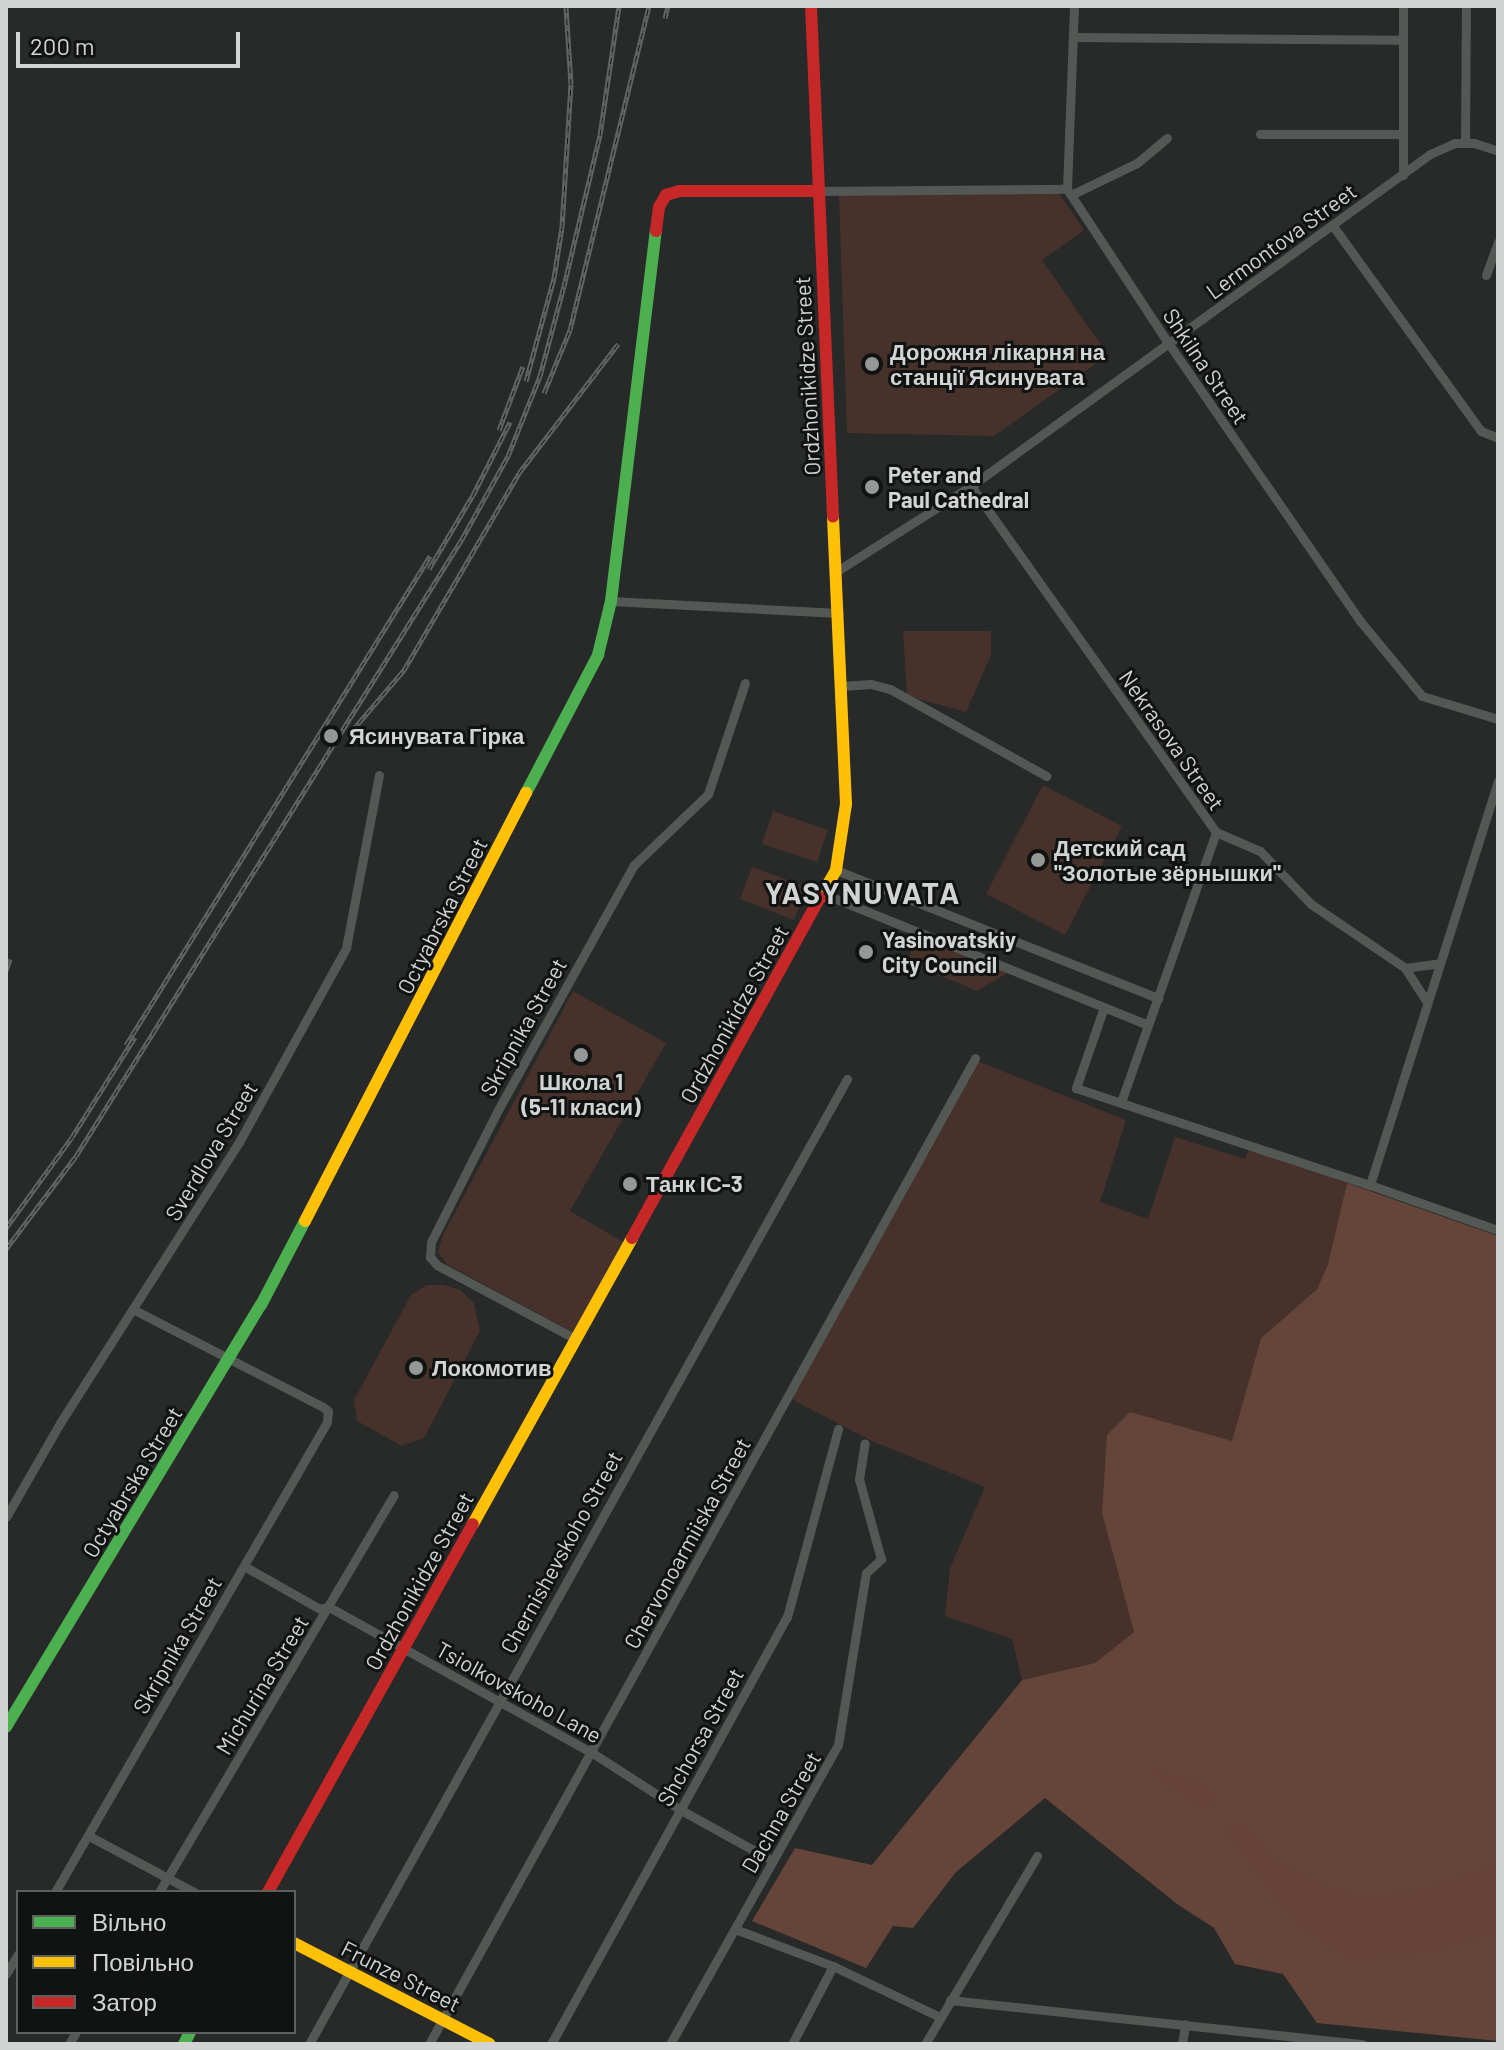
<!DOCTYPE html>
<meta charset="utf-8">
<style>
body{margin:0}
#map{position:relative;width:1504px;height:2050px;overflow:hidden;background:#282929;font-family:Barlow,sans-serif}
div>[style]{position:absolute}
.green>*{inset:0;background:#46322a}
.forest>*{inset:0;background:#654539}
.water>*{inset:0;background:#654338}
.stream>*{height:2px;margin:-1px;padding:0 1px;transform-origin:1px;border-radius:1px;background:#654338}
.street>*{height:9px;margin:-4.5px;padding:0 4.5px;transform-origin:4.5px;border-radius:4.5px;background:#535855}
.fast>*{height:12px;margin:-6px;padding:0 6px;transform-origin:6px;border-radius:6px;background:#4caf50}
.slow>*{height:12px;margin:-6px;padding:0 6px;transform-origin:6px;border-radius:6px;background:#ffc107}
.jam>*{height:12px;margin:-6px;padding:0 6px;transform-origin:6px;border-radius:6px;background:#c62828}
.rail>*{height:5px;margin-top:-2.5px;transform-origin:0;background:repeating-linear-gradient(90deg,#111312 0 6px,#616463 0 12px);box-sizing:border-box;border-block:2px solid #616463}
.dots>*{width:22px;height:22px;translate:-50% -50%;box-sizing:border-box;border:4px solid #111312;border-radius:50%}
span{translate:-50% -50%;white-space:nowrap;text-align:center;line-height:1.15;-webkit-text-stroke:6px #111312;paint-order:stroke}
.street-label{font-size:22px;color:#d2d4d3}
.poi-label{font-size:22px;color:#d2d4d3;font-weight:700}
.left{translate:0 -50%;text-align:left}
.district-label{font-size:30px;color:#d2d4d3;font-weight:700;letter-spacing:2px}
.frame{position:absolute;inset:0;border:8px solid #d2d4d3;pointer-events:none}
.legend{position:absolute;left:16px;top:1890px;width:280px;height:144px;box-sizing:border-box;background:#111312;border:2px solid #5e605f;margin:0;padding:10px 14px;list-style:none;font-size:24px;color:#d2d4d3}
.legend li{display:flex;align-items:center;gap:16px;height:40px}
.legend b{width:40px;border:2px solid #5e605f}
.scale{position:absolute;left:16px;top:32px;width:224px;height:36px;box-sizing:border-box;border:4px solid #d2d4d3;border-top:0;padding-left:10px;font-size:24px;line-height:28px;white-space:nowrap;color:#d2d4d3;-webkit-text-stroke:6px #111312;paint-order:stroke}
</style>
<div id="map">
<div class="green">
<i style="clip-path:polygon(1059px 193px,1084px 230px,1042px 260px,1108px 355px,994px 436px,847px 433px,839px 195px)"></i>
<i style="clip-path:polygon(903px 631px,991px 631px,991px 655px,966px 712px,907px 696px)"></i>
<i style="clip-path:polygon(1043px 785px,1122px 826px,1065px 935px,986px 894px)"></i>
<i style="clip-path:polygon(773px 811px,828px 830px,817px 862px,762px 844px)"></i>
<i style="clip-path:polygon(752px 867px,807px 887px,794px 920px,740px 899px)"></i>
<i style="clip-path:polygon(911px 934px,1009px 972px,977px 991px,913px 964px,910px 957px)"></i>
<i style="clip-path:polygon(573px 991px,666px 1043px,570px 1211px,625px 1243px,575px 1333px,448px 1265px,438px 1253px,442px 1237px)"></i>
<i style="clip-path:polygon(977px 1061px,1126px 1120px,1100px 1202px,1148px 1219px,1175px 1137px,1245px 1159px,1249px 1149px,1347px 1183px,1328px 1264px,1317px 1289px,1261px 1338px,1232px 1442px,1130px 1412px,1102px 1513px,1134px 1632px,1095px 1663px,1022px 1680px,1012px 1639px,945px 1616px,950px 1568px,985px 1487px,872px 1441px,791px 1399px)"></i>
<i style="clip-path:polygon(427px 1285px,444px 1285px,460px 1290px,474px 1303px,480px 1331px,424px 1438px,402px 1446px,357px 1421px,354px 1400px,411px 1295px)"></i>
</div>
<div class="forest">
<i style="clip-path:polygon(1347px 1183px,1498px 1236px,1498px 2041px,1317px 2023px,1283px 1974px,1235px 1964px,1214px 1928px,1177px 1904px,1045px 1798px,956px 1872px,913px 1928px,893px 1926px,866px 1968px,752px 1921px,795px 1848px,872px 1865px,1022px 1680px,1095px 1663px,1134px 1632px,1102px 1513px,1107px 1435px,1130px 1412px,1232px 1441px,1261px 1338px,1317px 1289px,1328px 1264px)"></i>
</div>
<div class="water">
<i style="clip-path:polygon(1150px 1767px,1205px 1783px,1219px 1795px,1208px 1813px,1149px 1773px)"></i>
<i style="clip-path:polygon(1236px 1821px,1247px 1826px,1277px 1859px,1329px 1886px,1364px 1895px,1415px 1890px,1498px 1862px,1498px 1934px,1413px 1957px,1349px 1960px,1300px 1928px,1276px 1900px,1223px 1829px)"></i>
</div>
<div class="stream">
<i style="left:1395px;top:1434px;width:95px;rotate:56.1deg"></i>
<i style="left:1448px;top:1513px;width:124px;rotate:66.1deg"></i>
</div>
<div class="street">
<i style="left:1403px;top:6px;width:169px;rotate:90deg"></i>
<i style="left:1074px;top:37px;width:329px;rotate:0.5deg"></i>
<i style="left:1260px;top:134px;width:143px"></i>
<i style="left:1465px;top:143px;width:137px;rotate:-89.6deg"></i>
<i style="left:1067px;top:189px;width:183px;rotate:-87.8deg"></i>
<i style="left:818px;top:191px;width:249px;rotate:-0.5deg"></i>
<i style="left:1067px;top:189px;width:186px;rotate:56.7deg"></i>
<i style="left:1169px;top:344px;width:338px;rotate:55.4deg"></i>
<i style="left:1361px;top:622px;width:96px;rotate:50.5deg"></i>
<i style="left:1422px;top:696px;width:79px;rotate:16.8deg"></i>
<i style="left:1071px;top:195px;width:73px;rotate:-25.9deg"></i>
<i style="left:1137px;top:163px;width:39px;rotate:-40deg"></i>
<i style="left:1333px;top:226px;width:253px;rotate:54.2deg"></i>
<i style="left:1481px;top:431px;width:18px;rotate:22deg"></i>
<i style="left:1486px;top:275px;width:35px;rotate:-70deg"></i>
<i style="left:971px;top:486px;width:424px;rotate:54.7deg"></i>
<i style="left:1216px;top:832px;width:48px;rotate:23.4deg"></i>
<i style="left:1260px;top:851px;width:74px;rotate:46.1deg"></i>
<i style="left:1311px;top:904px;width:114px;rotate:34.2deg"></i>
<i style="left:1405px;top:968px;width:35px;rotate:-8deg"></i>
<i style="left:837px;top:571px;width:159px;rotate:-32.4deg"></i>
<i style="left:971px;top:486px;width:566px;rotate:-35.88deg"></i>
<i style="left:1430px;top:154px;width:27px;rotate:-24deg"></i>
<i style="left:1455px;top:143px;width:19px"></i>
<i style="left:1474px;top:143px;width:25px;rotate:18deg"></i>
<i style="left:611px;top:601px;width:228px;rotate:3deg"></i>
<i style="left:842px;top:686px;width:29px;rotate:-4deg"></i>
<i style="left:871px;top:684px;width:20px;rotate:15deg"></i>
<i style="left:890px;top:689px;width:179px;rotate:29.1deg"></i>
<i style="left:1498px;top:781px;width:424px;rotate:107.6deg"></i>
<i style="left:1370px;top:1185px;width:136px;rotate:19.4deg"></i>
<i style="left:836px;top:870px;width:347px;rotate:21.7deg"></i>
<i style="left:824px;top:894px;width:349px;rotate:22deg"></i>
<i style="left:1405px;top:968px;width:40px;rotate:57.1deg"></i>
<i style="left:1104px;top:1007px;width:86px;rotate:109.1deg"></i>
<i style="left:1076px;top:1088px;width:310px;rotate:18.3deg"></i>
<i style="left:1121px;top:1102px;width:286px;rotate:-70.6deg"></i>
<i style="left:576px;top:1339px;width:157px;rotate:-152deg"></i>
<i style="left:437px;top:1265px;width:11px;rotate:-131deg"></i>
<i style="left:430px;top:1257px;width:15px;rotate:-86deg"></i>
<i style="left:431px;top:1242px;width:148px;rotate:-63.1deg"></i>
<i style="left:498px;top:1110px;width:280px;rotate:-61deg"></i>
<i style="left:634px;top:865px;width:103px;rotate:-43.8deg"></i>
<i style="left:708px;top:794px;width:117px;rotate:-71.6deg"></i>
<i style="left:6px;top:1517px;width:108px;rotate:-60.1deg"></i>
<i style="left:60px;top:1423px;width:333px;rotate:-57.5deg"></i>
<i style="left:239px;top:1142px;width:222px;rotate:-61.1deg"></i>
<i style="left:346px;top:948px;width:176px;rotate:-79.2deg"></i>
<i style="left:244px;top:1566px;width:87px;rotate:29.5deg"></i>
<i style="left:320px;top:1609px;width:9px;rotate:-13deg"></i>
<i style="left:329px;top:1607px;width:299px;rotate:29deg"></i>
<i style="left:591px;top:1752px;width:107px;rotate:32.8deg"></i>
<i style="left:681px;top:1810px;width:105px;rotate:29deg"></i>
<i style="left:89px;top:1836px;width:119px;rotate:28.1deg"></i>
<i style="left:55px;top:1892px;width:543px;rotate:-59.94deg"></i>
<i style="left:327px;top:1422px;width:11px;rotate:-85deg"></i>
<i style="left:328px;top:1411px;width:6px;rotate:-141deg"></i>
<i style="left:323px;top:1407px;width:212px;rotate:-152.8deg"></i>
<i style="left:159px;top:1892px;width:461px;rotate:-59.4deg"></i>
<i style="left:735px;top:1929px;width:105px;rotate:20.7deg"></i>
<i style="left:833px;top:1966px;width:119px;rotate:25.5deg"></i>
<i style="left:6px;top:1974px;width:23px;rotate:-59deg"></i>
<i style="left:950px;top:2000px;width:415px;rotate:6.1deg"></i>
<i style="left:69px;top:2044px;width:14px;rotate:-60deg"></i>
<i style="left:309px;top:2044px;width:1105px;rotate:-60.86deg"></i>
<i style="left:429px;top:2044px;width:1127px;rotate:-61.02deg"></i>
<i style="left:551px;top:2044px;width:488px;rotate:-61.1deg"></i>
<i style="left:787px;top:1617px;width:195px;rotate:-74.8deg"></i>
<i style="left:670px;top:2044px;width:343px;rotate:-60.7deg"></i>
<i style="left:838px;top:1745px;width:174px;rotate:-80.8deg"></i>
<i style="left:866px;top:1573px;width:21px;rotate:-43deg"></i>
<i style="left:881px;top:1559px;width:83px;rotate:-105.4deg"></i>
<i style="left:859px;top:1479px;width:36px;rotate:-81deg"></i>
<i style="left:792px;top:2044px;width:88px;rotate:-62.3deg"></i>
<i style="left:925px;top:2044px;width:219px;rotate:-59.2deg"></i>
<i style="left:1182px;top:2044px;width:20px;rotate:-81deg"></i>
</div>
<div class="fast">
<i style="left:526px;top:793px;width:156px;rotate:-62.4deg"></i>
<i style="left:598px;top:655px;width:56px;rotate:-76.5deg"></i>
<i style="left:611px;top:601px;width:373px;rotate:-83.1deg"></i>
<i style="left:6px;top:1727px;width:493px;rotate:-58.9deg"></i>
<i style="left:261px;top:1305px;width:95px;rotate:-62.4deg"></i>
<i style="left:184px;top:2044px;width:13px;rotate:-63deg"></i>
</div>
<div class="slow">
<i style="left:820px;top:898px;width:32px;rotate:-60deg"></i>
<i style="left:836px;top:870px;width:67px;rotate:-81.4deg"></i>
<i style="left:846px;top:804px;width:287px;rotate:-92.6deg"></i>
<i style="left:305px;top:1221px;width:482px;rotate:-62.7deg"></i>
<i style="left:473px;top:1524px;width:327px;rotate:-60.9deg"></i>
<i style="left:294px;top:1943px;width:220px;rotate:27.3deg"></i>
</div>
<div class="jam">
<i style="left:811px;top:6px;width:511px;rotate:87.53deg"></i>
<i style="left:656px;top:231px;width:24px;rotate:-83deg"></i>
<i style="left:659px;top:207px;width:14px;rotate:-60deg"></i>
<i style="left:666px;top:195px;width:14px;rotate:-17deg"></i>
<i style="left:679px;top:191px;width:139px"></i>
<i style="left:632px;top:1238px;width:389px;rotate:-61.1deg"></i>
<i style="left:268px;top:1892px;width:421px;rotate:-60.9deg"></i>
</div>
<div class="rail">
<i style="left:665px;top:18px;width:12px;rotate:-76deg"></i>
<i style="left:526px;top:381px;width:107px;rotate:-74.8deg"></i>
<i style="left:554px;top:278px;width:52px;rotate:-81.1deg"></i>
<i style="left:562px;top:227px;width:143px;rotate:-86.4deg"></i>
<i style="left:571px;top:84px;width:78px;rotate:-93.7deg"></i>
<i style="left:544px;top:393px;width:68px;rotate:-67.6deg"></i>
<i style="left:570px;top:330px;width:333px;rotate:-76.3deg"></i>
<i style="left:499px;top:430px;width:68px;rotate:-69.4deg"></i>
<i style="left:429px;top:569px;width:86px;rotate:-59.3deg"></i>
<i style="left:473px;top:495px;width:82px;rotate:-63.1deg"></i>
<i style="left:351px;top:732px;width:82px;rotate:-49.5deg"></i>
<i style="left:404px;top:670px;width:228px;rotate:-59.7deg"></i>
<i style="left:519px;top:473px;width:163px;rotate:-52.5deg"></i>
<i style="left:6px;top:971px;width:13px;rotate:-72deg"></i>
<i style="left:126px;top:1045px;width:576px;rotate:-58.13deg"></i>
<i style="left:6px;top:1228px;width:112px;rotate:-54deg"></i>
<i style="left:72px;top:1137px;width:118px;rotate:-57.8deg"></i>
<i style="left:6px;top:1249px;width:116px;rotate:-53deg"></i>
<i style="left:76px;top:1156px;width:728px;rotate:-57.97deg"></i>
<i style="left:462px;top:539px;width:95px;rotate:-61deg"></i>
<i style="left:508px;top:456px;width:86px;rotate:-68.2deg"></i>
<i style="left:540px;top:376px;width:93px;rotate:-75.1deg"></i>
<i style="left:564px;top:286px;width:155px;rotate:-76.6deg"></i>
<i style="left:600px;top:135px;width:130px;rotate:-81.6deg"></i>
</div>
<div class="dots">
<i style="left:872px;top:364px;background:#969898"></i>
<i style="left:872px;top:487px;background:#969898"></i>
<i style="left:331px;top:736px;background:#969898"></i>
<i style="left:1038px;top:860px;background:#969898"></i>
<i style="left:866px;top:952px;background:#969898"></i>
<i style="left:581px;top:1055px;background:#969898"></i>
<i style="left:630px;top:1184px;background:#969898"></i>
<i style="left:416px;top:1368px;background:#969898"></i>
</div>
<div class="street-label">
<span style="left:1281px;top:241px;rotate:-36deg">Lermontova Street</span>
<span style="left:1206px;top:366px;rotate:56deg">Shkilna Street</span>
<span style="left:807px;top:376px;rotate:-93deg">Ordzhonikidze Street</span>
<span style="left:1172px;top:740px;rotate:55deg">Nekrasova Street</span>
<span style="left:442px;top:916px;rotate:-63deg">Octyabrska Street</span>
<span style="left:734px;top:1014px;rotate:-61deg">Ordzhonikidze Street</span>
<span style="left:523px;top:1027px;rotate:-61deg">Skripnika Street</span>
<span style="left:211px;top:1151px;rotate:-59deg">Sverdlova Street</span>
<span style="left:132px;top:1482px;rotate:-59deg">Octyabrska Street</span>
<span style="left:687px;top:1543px;rotate:-61deg">Chervonoarmiiska Street</span>
<span style="left:561px;top:1552px;rotate:-61deg">Chernishevskoho Street</span>
<span style="left:419px;top:1581px;rotate:-61deg">Ordzhonikidze Street</span>
<span style="left:177px;top:1645px;rotate:-60deg">Skripnika Street</span>
<span style="left:262px;top:1685px;rotate:-59deg">Michurina Street</span>
<span style="left:519px;top:1692px;rotate:29deg">Tsiolkovskoho Lane</span>
<span style="left:700px;top:1737px;rotate:-61deg">Shchorsa Street</span>
<span style="left:781px;top:1812px;rotate:-60deg">Dachna Street</span>
<span style="left:401px;top:1976px;rotate:27deg">Frunze Street</span>
</div>
<div class="poi-label">
<span class="left" style="left:890px;top:364px">Дорожня лікарня на<br>станції Ясинувата</span>
<span class="left" style="left:888px;top:487px">Peter and<br>Paul Cathedral</span>
<span class="left" style="left:349px;top:736px">Ясинувата Гірка</span>
<span class="left" style="left:1054px;top:860px">Детский сад<br>"Золотые зёрнышки"</span>
<span class="left" style="left:882px;top:952px">Yasinovatskiy<br>City Council</span>
<span style="left:581px;top:1094px">Школа 1<br>(5-11 класи)</span>
<span class="left" style="left:646px;top:1184px">Танк ІС-3</span>
<span class="left" style="left:432px;top:1368px">Локомотив</span>
</div>
<div class="district-label">
<span style="left:863px;top:892px">YASYNUVATA</span>
</div>
<div class="frame"></div>
<ul class="legend">
<li><b style="height:10px;background:#4caf50"></b>Вільно</li>
<li><b style="height:10px;background:#ffc107"></b>Повільно</li>
<li><b style="height:10px;background:#c62828"></b>Затор</li>
</ul>
<div class="scale">200 m</div>
</div>
